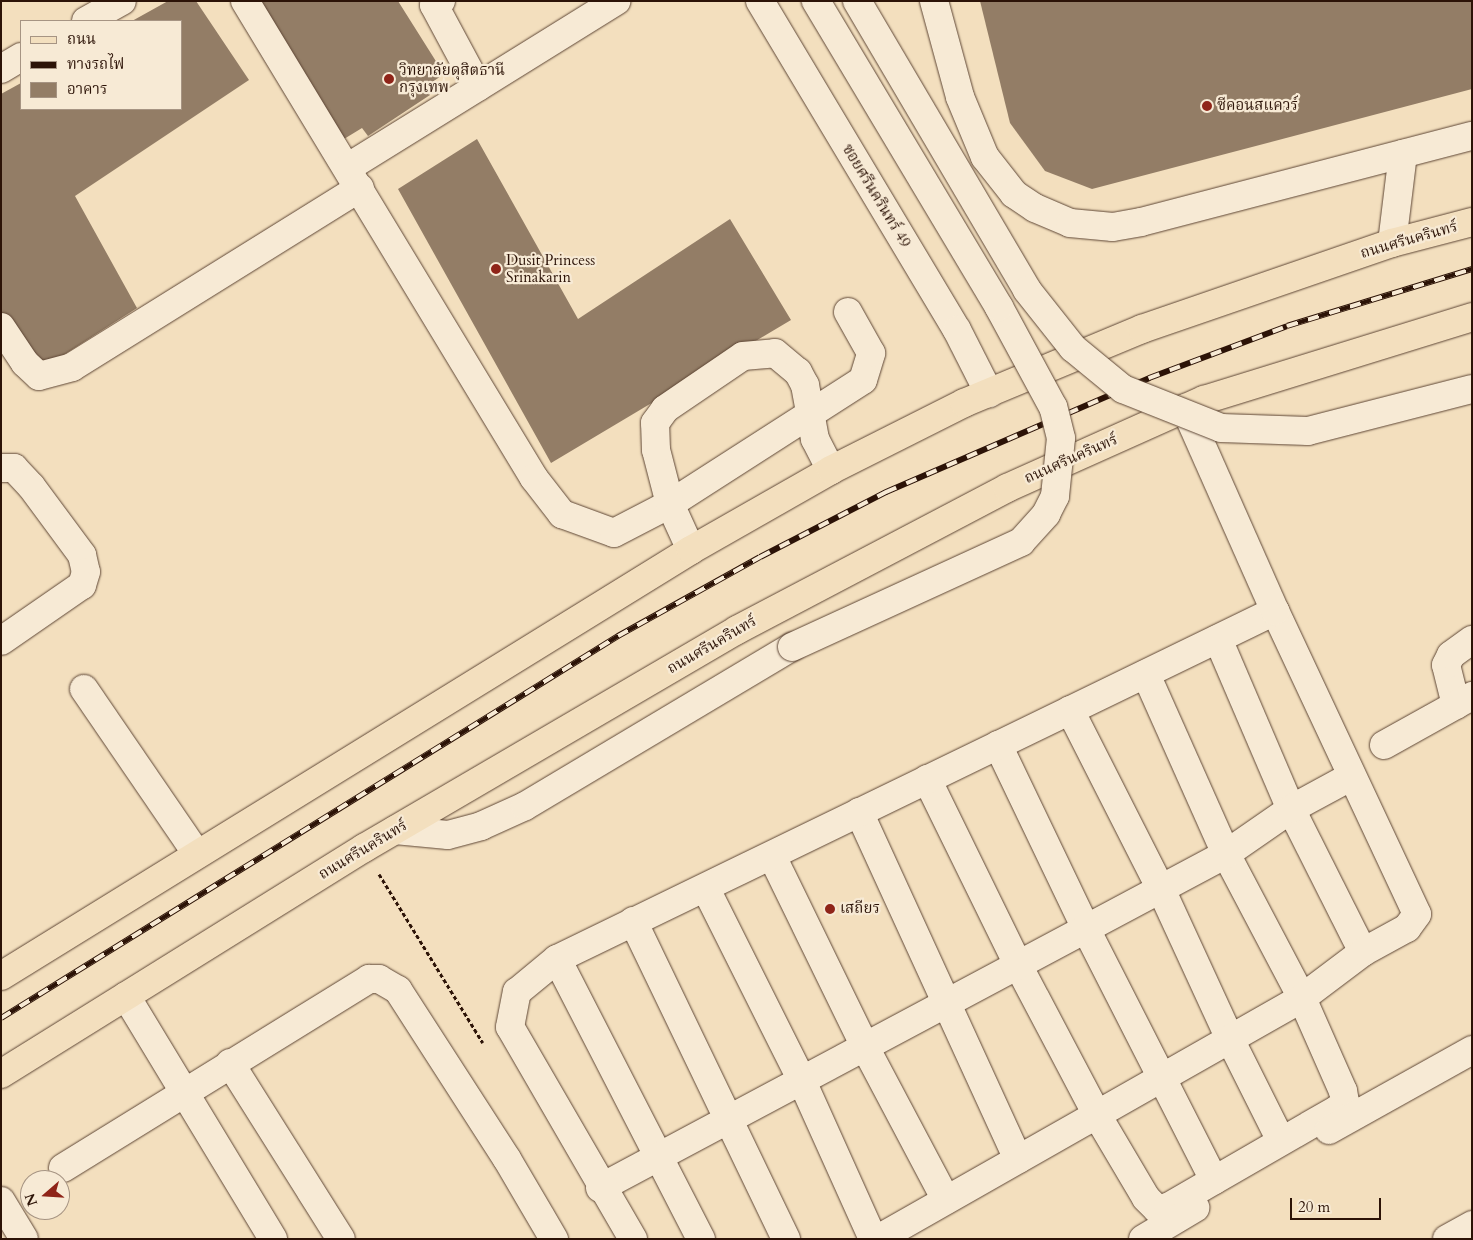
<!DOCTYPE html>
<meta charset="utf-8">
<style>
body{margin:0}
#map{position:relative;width:1473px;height:1240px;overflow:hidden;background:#f3dfbe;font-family:Cardo,"Noto Serif Thai",serif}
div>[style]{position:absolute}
.building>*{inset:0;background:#937d66}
.path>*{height:3px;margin-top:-1.5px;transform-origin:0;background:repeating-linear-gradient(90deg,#2c1307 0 4px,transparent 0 6.5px)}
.roads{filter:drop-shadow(0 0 1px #5e4635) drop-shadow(0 0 1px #5e4635)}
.minor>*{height:28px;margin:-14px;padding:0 14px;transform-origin:14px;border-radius:14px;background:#f7ead5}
.major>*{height:28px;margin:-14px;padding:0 14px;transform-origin:14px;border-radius:14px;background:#f3dfbe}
.rail>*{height:5.5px;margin-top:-2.75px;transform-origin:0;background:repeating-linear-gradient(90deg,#f7ead5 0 11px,#2c1307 0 22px);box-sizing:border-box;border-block:1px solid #2c1307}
.bridges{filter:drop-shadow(0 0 1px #5e4635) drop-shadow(0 0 1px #5e4635)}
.minor-bridge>*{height:28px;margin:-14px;padding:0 14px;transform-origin:14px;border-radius:14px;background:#f7ead5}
.dots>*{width:14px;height:14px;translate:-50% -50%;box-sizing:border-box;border:2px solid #f7ead5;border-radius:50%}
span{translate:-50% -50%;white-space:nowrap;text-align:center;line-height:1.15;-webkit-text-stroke:4.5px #f7ead5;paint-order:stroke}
.poi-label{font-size:15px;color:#2c1307}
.left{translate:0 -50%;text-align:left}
.street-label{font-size:15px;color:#2c1307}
.frame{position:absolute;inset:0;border:2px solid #2c1307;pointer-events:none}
.legend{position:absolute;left:20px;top:20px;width:162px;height:90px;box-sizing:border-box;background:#f7ead5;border:1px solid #a69483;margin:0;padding:6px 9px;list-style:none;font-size:15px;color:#2c1307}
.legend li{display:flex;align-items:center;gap:10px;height:25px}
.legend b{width:25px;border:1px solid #a69483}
.north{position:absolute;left:20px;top:1170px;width:50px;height:50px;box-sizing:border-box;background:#f7ead5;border:1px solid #a69483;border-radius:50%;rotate:251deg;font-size:14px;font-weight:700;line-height:20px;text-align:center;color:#2c1307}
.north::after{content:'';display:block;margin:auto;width:18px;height:22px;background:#8f2418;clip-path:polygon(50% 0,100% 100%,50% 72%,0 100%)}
.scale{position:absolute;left:1290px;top:1198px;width:91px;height:22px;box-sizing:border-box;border:2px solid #2c1307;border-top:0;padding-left:6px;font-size:15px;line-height:18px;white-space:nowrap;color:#2c1307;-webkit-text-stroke:4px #f7ead5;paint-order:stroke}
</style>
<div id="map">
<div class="building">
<i style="clip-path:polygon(168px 1px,196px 1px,249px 80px,75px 196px,137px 308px,37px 372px,1px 314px,1px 94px,21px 83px,21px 109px,181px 109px,181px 21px,132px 21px)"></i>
<i style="clip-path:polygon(256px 1px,398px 1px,444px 74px,425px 87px,430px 95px,368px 136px,362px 128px,344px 139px)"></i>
<i style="clip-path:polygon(980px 1px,1472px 1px,1472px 89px,1092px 189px,1045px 171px,1010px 123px)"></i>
<i style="clip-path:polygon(477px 139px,578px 319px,730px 219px,791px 320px,551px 463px,398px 189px)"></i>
</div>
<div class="path">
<i style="left:379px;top:874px;width:198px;rotate:58.4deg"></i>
</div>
<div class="roads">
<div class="minor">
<i style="left:245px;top:1px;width:558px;rotate:58.79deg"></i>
<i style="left:534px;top:478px;width:46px;rotate:52.1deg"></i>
<i style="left:562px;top:514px;width:55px;rotate:20.1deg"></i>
<i style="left:614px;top:533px;width:63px;rotate:-27.4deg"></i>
<i style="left:670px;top:504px;width:229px;rotate:-32.7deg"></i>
<i style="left:863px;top:380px;width:28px;rotate:-73deg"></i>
<i style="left:871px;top:353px;width:47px;rotate:-119.3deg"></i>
<i style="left:441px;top:1px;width:8px;rotate:150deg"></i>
<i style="left:434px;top:5px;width:93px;rotate:61.8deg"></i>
<i style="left:760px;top:1px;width:383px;rotate:59.1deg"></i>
<i style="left:957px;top:330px;width:71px;rotate:63.1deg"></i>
<i style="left:934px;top:1px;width:99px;rotate:74.8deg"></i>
<i style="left:960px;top:97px;width:65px;rotate:67.4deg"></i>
<i style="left:985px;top:157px;width:47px;rotate:51.9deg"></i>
<i style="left:1014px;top:194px;width:25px;rotate:34deg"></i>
<i style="left:1035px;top:208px;width:38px;rotate:23deg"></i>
<i style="left:1070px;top:223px;width:43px;rotate:5.3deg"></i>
<i style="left:1113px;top:227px;width:28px;rotate:-10deg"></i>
<i style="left:1141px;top:222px;width:342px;rotate:-14.6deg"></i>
<i style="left:86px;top:21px;width:41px;rotate:-29.1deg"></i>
<i style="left:1px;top:69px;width:23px;rotate:-31deg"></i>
<i style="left:347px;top:168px;width:317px;rotate:-31.8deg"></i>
<i style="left:1392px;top:243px;width:90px;rotate:-83deg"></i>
<i style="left:1px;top:327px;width:43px;rotate:56.3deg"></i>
<i style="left:25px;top:363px;width:19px;rotate:43deg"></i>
<i style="left:39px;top:376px;width:34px;rotate:-15deg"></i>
<i style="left:72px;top:367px;width:339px;rotate:-31.9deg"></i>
<i style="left:1px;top:468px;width:13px"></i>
<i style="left:14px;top:468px;width:25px;rotate:47deg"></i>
<i style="left:31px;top:486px;width:86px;rotate:53.5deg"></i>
<i style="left:82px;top:555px;width:17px;rotate:77deg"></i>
<i style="left:86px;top:572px;width:14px;rotate:107deg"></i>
<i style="left:82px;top:585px;width:98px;rotate:145.3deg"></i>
<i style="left:691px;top:550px;width:51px;rotate:-114.5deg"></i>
<i style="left:670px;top:504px;width:56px;rotate:-104.5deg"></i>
<i style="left:656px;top:450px;width:27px;rotate:-92deg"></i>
<i style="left:655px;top:423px;width:17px;rotate:-54deg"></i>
<i style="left:665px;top:409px;width:94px;rotate:-34.2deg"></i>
<i style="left:743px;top:356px;width:32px;rotate:-5deg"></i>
<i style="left:775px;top:353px;width:30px;rotate:40deg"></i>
<i style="left:798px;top:372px;width:15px;rotate:62deg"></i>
<i style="left:805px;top:385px;width:55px;rotate:79.5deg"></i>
<i style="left:815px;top:439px;width:35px;rotate:63deg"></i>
<i style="left:1218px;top:639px;width:185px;rotate:66.8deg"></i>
<i style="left:1291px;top:809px;width:160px;rotate:63.3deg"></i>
<i style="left:84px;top:689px;width:200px;rotate:55.6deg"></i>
<i style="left:1456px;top:705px;width:41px;rotate:-104deg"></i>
<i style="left:1446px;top:665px;width:11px;rotate:-63deg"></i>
<i style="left:1451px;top:655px;width:26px;rotate:-36deg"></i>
<i style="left:1070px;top:710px;width:201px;rotate:63.1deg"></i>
<i style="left:1161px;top:889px;width:165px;rotate:65.3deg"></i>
<i style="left:1230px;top:1039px;width:114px;rotate:63.4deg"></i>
<i style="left:998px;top:745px;width:204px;rotate:64.4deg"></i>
<i style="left:1086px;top:929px;width:282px;rotate:63deg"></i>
<i style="left:1384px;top:745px;width:101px;rotate:-29.1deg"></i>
<i style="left:927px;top:779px;width:207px;rotate:63.9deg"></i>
<i style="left:1018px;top:965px;width:170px;rotate:62.2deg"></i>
<i style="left:1097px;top:1115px;width:96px;rotate:59.4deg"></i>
<i style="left:1146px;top:1198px;width:16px;rotate:45deg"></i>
<i style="left:1157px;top:1209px;width:11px;rotate:-10deg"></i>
<i style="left:1168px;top:1207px;width:196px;rotate:-30deg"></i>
<i style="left:1338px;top:1109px;width:10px;rotate:-45deg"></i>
<i style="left:1345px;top:1102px;width:11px;rotate:-100deg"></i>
<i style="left:1343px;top:1091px;width:102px;rotate:-113.8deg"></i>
<i style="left:1302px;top:998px;width:163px;rotate:-117.8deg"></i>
<i style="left:1226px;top:854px;width:197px;rotate:-114deg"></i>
<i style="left:859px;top:812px;width:382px;rotate:65.4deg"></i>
<i style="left:395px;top:830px;width:53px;rotate:5.4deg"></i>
<i style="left:448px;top:835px;width:34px;rotate:-15deg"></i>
<i style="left:481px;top:826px;width:48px;rotate:-24.4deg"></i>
<i style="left:525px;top:806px;width:311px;rotate:-30.8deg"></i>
<i style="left:772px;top:856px;width:212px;rotate:64deg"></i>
<i style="left:865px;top:1047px;width:173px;rotate:62.1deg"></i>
<i style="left:706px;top:889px;width:215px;rotate:63.4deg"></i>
<i style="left:802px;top:1081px;width:173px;rotate:65.8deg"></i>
<i style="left:633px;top:921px;width:353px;rotate:64.3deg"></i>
<i style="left:557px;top:959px;width:315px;rotate:62.8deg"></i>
<i style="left:126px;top:996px;width:284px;rotate:58.8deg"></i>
<i style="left:230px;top:1063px;width:208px;rotate:57.8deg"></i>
<i style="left:1329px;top:1130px;width:164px;rotate:-29.2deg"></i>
<i style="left:63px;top:1168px;width:360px;rotate:-31.7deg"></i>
<i style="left:369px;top:979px;width:10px"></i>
<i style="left:379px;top:979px;width:22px;rotate:30deg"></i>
<i style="left:398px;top:990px;width:201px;rotate:57.2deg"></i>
<i style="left:507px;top:1159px;width:93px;rotate:59.6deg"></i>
<i style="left:600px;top:1188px;width:710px;rotate:-28.08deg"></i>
<i style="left:1226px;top:854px;width:79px;rotate:-34.7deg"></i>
<i style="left:1291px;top:809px;width:69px;rotate:-28.4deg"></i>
<i style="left:1px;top:1201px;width:44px;rotate:58.8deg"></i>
<i style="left:633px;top:1239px;width:245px;rotate:-120.1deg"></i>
<i style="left:510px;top:1027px;width:36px;rotate:-79deg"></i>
<i style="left:517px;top:992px;width:52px;rotate:-39.5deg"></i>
<i style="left:557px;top:959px;width:798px;rotate:-25.86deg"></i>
<i style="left:878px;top:1239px;width:488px;rotate:-29.6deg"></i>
<i style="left:1302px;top:998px;width:76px;rotate:-37deg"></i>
<i style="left:1363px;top:952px;width:50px;rotate:-28.6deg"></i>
<i style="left:1407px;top:928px;width:17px;rotate:-54deg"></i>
<i style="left:1417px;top:914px;width:335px;rotate:-115.1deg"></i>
<i style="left:1275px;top:611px;width:222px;rotate:-113.9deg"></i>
<i style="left:1143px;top:1239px;width:61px;rotate:-30.8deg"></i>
<i style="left:1447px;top:1239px;width:29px;rotate:-29deg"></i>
</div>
<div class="major">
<i style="left:1px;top:976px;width:811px;rotate:-31.69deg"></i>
<i style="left:691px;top:550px;width:161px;rotate:-29.7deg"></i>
<i style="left:831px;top:470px;width:149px;rotate:-26.7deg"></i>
<i style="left:964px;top:403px;width:193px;rotate:-22.6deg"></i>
<i style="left:1142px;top:329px;width:264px;rotate:-19deg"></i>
<i style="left:1392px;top:243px;width:83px;rotate:-14.7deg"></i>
<i style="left:1px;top:1074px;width:428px;rotate:-31.9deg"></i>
<i style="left:364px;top:848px;width:432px;rotate:-30.3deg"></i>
<i style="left:737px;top:630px;width:305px;rotate:-27.7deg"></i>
<i style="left:1007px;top:488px;width:216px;rotate:-24.1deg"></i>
<i style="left:1204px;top:400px;width:281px;rotate:-17.2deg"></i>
</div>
</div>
<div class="rail">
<i style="left:1px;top:1018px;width:726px;rotate:-31.76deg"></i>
<i style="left:618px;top:636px;width:162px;rotate:-29.1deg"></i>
<i style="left:760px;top:557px;width:142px;rotate:-27.3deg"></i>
<i style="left:886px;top:492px;width:287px;rotate:-23.4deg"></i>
<i style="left:1149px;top:378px;width:147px;rotate:-20.6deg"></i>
<i style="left:1287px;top:326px;width:194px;rotate:-17.1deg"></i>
</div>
<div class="bridges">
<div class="minor-bridge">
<i style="left:857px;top:1px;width:335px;rotate:59.5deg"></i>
<i style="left:1027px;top:290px;width:74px;rotate:51.6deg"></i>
<i style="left:1073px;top:348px;width:65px;rotate:39.4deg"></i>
<i style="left:1123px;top:389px;width:105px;rotate:21.7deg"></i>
<i style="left:1221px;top:428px;width:87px;rotate:2deg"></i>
<i style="left:1308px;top:431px;width:169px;rotate:-14.4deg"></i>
<i style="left:792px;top:647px;width:252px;rotate:-24.6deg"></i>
<i style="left:1021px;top:542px;width:38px;rotate:-48deg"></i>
<i style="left:1046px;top:514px;width:20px;rotate:-63deg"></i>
<i style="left:1055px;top:496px;width:58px;rotate:-84.1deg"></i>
<i style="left:1061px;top:438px;width:32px;rotate:-104deg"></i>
<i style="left:1053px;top:407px;width:114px;rotate:-118.4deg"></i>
<i style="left:999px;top:307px;width:357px;rotate:-120.9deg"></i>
</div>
</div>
<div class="dots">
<i style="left:389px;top:79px;background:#8f2418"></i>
<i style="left:1207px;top:106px;background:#8f2418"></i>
<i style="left:496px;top:269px;background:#8f2418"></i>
<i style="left:830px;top:909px;background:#8f2418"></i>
</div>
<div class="poi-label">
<span class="left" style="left:399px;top:79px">วิทยาลัยดุสิตธานี<br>กรุงเทพ</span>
<span class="left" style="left:1217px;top:106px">ซีคอนสแควร์</span>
<span class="left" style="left:506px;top:269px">Dusit Princess<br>Srinakarin</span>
<span class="left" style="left:840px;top:909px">เสถียร</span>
</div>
<div class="street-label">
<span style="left:876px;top:196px;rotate:59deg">ซอยศรีนครินทร์ 49</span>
<span style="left:1409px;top:240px;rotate:-16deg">ถนนศรีนครินทร์</span>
<span style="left:1071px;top:459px;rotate:-24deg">ถนนศรีนครินทร์</span>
<span style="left:712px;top:645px;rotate:-30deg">ถนนศรีนครินทร์</span>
<span style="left:363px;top:850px;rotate:-31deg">ถนนศรีนครินทร์</span>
</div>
<div class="frame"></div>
<ul class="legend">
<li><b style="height:6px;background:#f3dfbe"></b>ถนน</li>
<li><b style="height:6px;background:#2c1307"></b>ทางรถไฟ</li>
<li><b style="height:14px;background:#937d66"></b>อาคาร</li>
</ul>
<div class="north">N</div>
<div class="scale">20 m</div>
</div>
